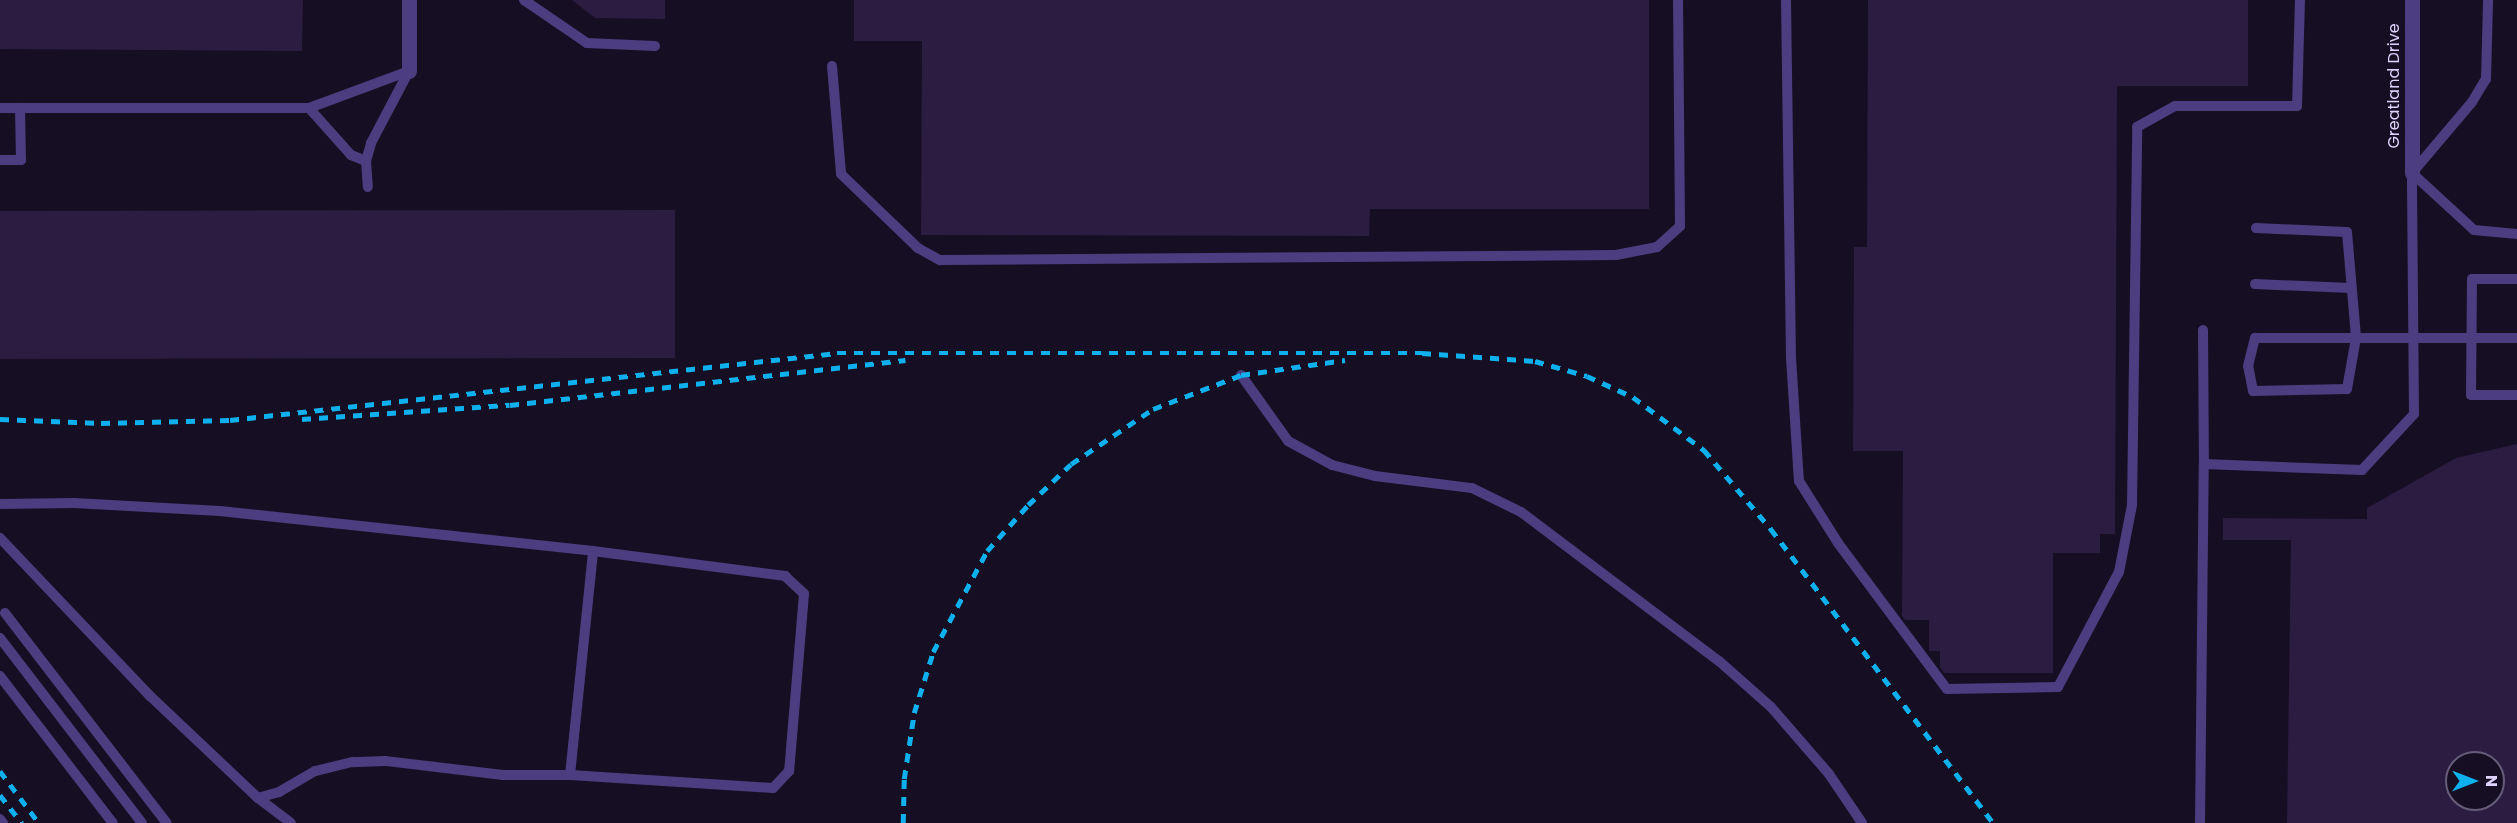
<!DOCTYPE html>
<style>
body{margin:0}
#map{position:relative;width:2517px;height:823px;overflow:hidden;background:#160f23;font-family:Poppins,sans-serif}
div>[style]{position:absolute}
.building>*{inset:0;background:#2b1c42}
.service>*{height:10px;margin:-5px;padding:0 5px;transform-origin:5px;border-radius:5px;background:#4b3d7f}
.minor>*{height:15px;margin:-7.5px;padding:0 7.5px;transform-origin:7.5px;border-radius:7.5px;background:#4b3d7f}
.rail>*{height:4.5px;margin-top:-2.25px;transform-origin:0;background:repeating-linear-gradient(90deg,#0eb1ee 0 9px,transparent 0 17px)}
span{translate:-50% -50%;white-space:nowrap;text-align:center;line-height:1.15;-webkit-text-stroke:4.5px #160f23;paint-order:stroke}
.street-label{font-size:16px;color:#dfd3fd}
.north{position:absolute;left:2445px;top:751px;width:60px;height:60px;box-sizing:border-box;background:#160f23;border:2px solid #665d7a;border-radius:50%;rotate:90deg;font-size:16px;font-weight:700;line-height:24px;text-align:center;color:#dfd3fd}
.north::after{content:'';display:block;margin:auto;width:21px;height:27px;background:#0eb1ee;clip-path:polygon(50% 0,100% 100%,50% 72%,0 100%)}
</style>
<div id="map">
<div class="building">
<i style="clip-path:polygon(0 0,303px 0,302px 51px,0 49px)"></i>
<i style="clip-path:polygon(572px 0,665px 0,665px 19px,595px 18px)"></i>
<i style="clip-path:polygon(854px 0,1649px 0,1649px 209px,1370px 209px,1369px 236px,921px 235px,922px 41px,854px 41px)"></i>
<i style="clip-path:polygon(1868px 0,2248px 0,2248px 86px,2117px 86px,2115px 534px,2100px 534px,2100px 553px,2053px 553px,2053px 673px,1944px 673px,1940px 667px,1940px 651px,1929px 651px,1929px 620px,1905px 620px,1902px 616px,1903px 451px,1853px 451px,1854px 247px,1867px 247px)"></i>
<i style="clip-path:polygon(675px 210px,675px 358px,0 359px,0 211px)"></i>
<i style="clip-path:polygon(evenodd,2517px 444px,2517px 823px,2287px 823px,2291px 540px,2223px 540px,2223px 518px,2367px 519px,2367px 508px,2456px 458px,2517px 444px,2457px 763px,2493px 763px,2493px 799px,2457px 799px,2457px 763px)"></i>
</div>
<div class="service">
<i style="left:524px;top:0;width:76px;rotate:34.3deg"></i>
<i style="left:587px;top:43px;width:68px;rotate:2.5deg"></i>
<i style="left:1786px;top:0;width:358px;rotate:89.2deg"></i>
<i style="left:1791px;top:358px;width:123px;rotate:86.3deg"></i>
<i style="left:1799px;top:481px;width:73px;rotate:57.8deg"></i>
<i style="left:1838px;top:543px;width:182px;rotate:53.3deg"></i>
<i style="left:1947px;top:689px;width:111px;rotate:-1deg"></i>
<i style="left:2058px;top:687px;width:130px;rotate:-62.1deg"></i>
<i style="left:2119px;top:572px;width:68px;rotate:-79deg"></i>
<i style="left:2132px;top:505px;width:378px;rotate:-89.2deg"></i>
<i style="left:2137px;top:127px;width:43px;rotate:-28.9deg"></i>
<i style="left:2175px;top:106px;width:122px"></i>
<i style="left:2297px;top:106px;width:106px;rotate:-88.4deg"></i>
<i style="left:832px;top:66px;width:108px;rotate:85.2deg"></i>
<i style="left:841px;top:174px;width:107px;rotate:43.9deg"></i>
<i style="left:918px;top:248px;width:25px;rotate:29deg"></i>
<i style="left:940px;top:260px;width:676px;rotate:-0.42deg"></i>
<i style="left:1616px;top:255px;width:42px;rotate:-11deg"></i>
<i style="left:1657px;top:247px;width:31px;rotate:-42deg"></i>
<i style="left:1680px;top:226px;width:226px;rotate:-90.5deg"></i>
<i style="left:0;top:108px;width:309px"></i>
<i style="left:309px;top:108px;width:107px;rotate:-20.3deg"></i>
<i style="left:309px;top:108px;width:63px;rotate:48.2deg"></i>
<i style="left:351px;top:155px;width:16px;rotate:22deg"></i>
<i style="left:366px;top:161px;width:19px;rotate:-74deg"></i>
<i style="left:371px;top:143px;width:81px;rotate:-62.2deg"></i>
<i style="left:0;top:160px;width:21px"></i>
<i style="left:21px;top:160px;width:52px;rotate:-91.1deg"></i>
<i style="left:366px;top:161px;width:26px;rotate:86deg"></i>
<i style="left:2412px;top:173px;width:84px;rotate:42.6deg"></i>
<i style="left:2474px;top:230px;width:43px;rotate:5.3deg"></i>
<i style="left:2256px;top:228px;width:91px;rotate:2.5deg"></i>
<i style="left:2347px;top:232px;width:106px;rotate:85.1deg"></i>
<i style="left:2356px;top:338px;width:161px"></i>
<i style="left:2517px;top:279px;width:45px;rotate:180deg"></i>
<i style="left:2472px;top:279px;width:116px;rotate:90.5deg"></i>
<i style="left:2471px;top:395px;width:46px"></i>
<i style="left:2255px;top:284px;width:96px;rotate:2.4deg"></i>
<i style="left:2203px;top:330px;width:134px;rotate:89.6deg"></i>
<i style="left:2255px;top:338px;width:101px"></i>
<i style="left:2356px;top:338px;width:52px;rotate:100deg"></i>
<i style="left:2347px;top:389px;width:94px;rotate:178.8deg"></i>
<i style="left:2253px;top:391px;width:25px;rotate:-101deg"></i>
<i style="left:2248px;top:366px;width:29px;rotate:-76deg"></i>
<i style="left:1241px;top:375px;width:81px;rotate:54.5deg"></i>
<i style="left:1288px;top:441px;width:50px;rotate:28.6deg"></i>
<i style="left:1332px;top:465px;width:44px;rotate:14.3deg"></i>
<i style="left:1375px;top:476px;width:98px;rotate:7.1deg"></i>
<i style="left:1472px;top:488px;width:55px;rotate:26.1deg"></i>
<i style="left:1521px;top:512px;width:248px;rotate:37deg"></i>
<i style="left:1719px;top:661px;width:69px;rotate:41.5deg"></i>
<i style="left:1771px;top:707px;width:89px;rotate:49.1deg"></i>
<i style="left:1829px;top:774px;width:59px;rotate:56deg"></i>
<i style="left:0;top:504px;width:74px;rotate:-0.8deg"></i>
<i style="left:74px;top:503px;width:146px;rotate:3.1deg"></i>
<i style="left:220px;top:511px;width:375px;rotate:6.1deg"></i>
<i style="left:593px;top:551px;width:194px;rotate:7.4deg"></i>
<i style="left:785px;top:576px;width:26px;rotate:43deg"></i>
<i style="left:804px;top:594px;width:178px;rotate:94.8deg"></i>
<i style="left:789px;top:771px;width:23px;rotate:133deg"></i>
<i style="left:773px;top:788px;width:203px;rotate:-176.3deg"></i>
<i style="left:570px;top:775px;width:67px;rotate:180deg"></i>
<i style="left:503px;top:775px;width:119px;rotate:-173.2deg"></i>
<i style="left:385px;top:761px;width:33px;rotate:178deg"></i>
<i style="left:352px;top:762px;width:38px;rotate:166deg"></i>
<i style="left:315px;top:771px;width:42px;rotate:149.7deg"></i>
<i style="left:279px;top:792px;width:22px;rotate:164deg"></i>
<i style="left:258px;top:798px;width:149px;rotate:-136.6deg"></i>
<i style="left:150px;top:696px;width:218px;rotate:-133.5deg"></i>
<i style="left:5px;top:613px;width:265px;rotate:52.4deg"></i>
<i style="left:0;top:638px;width:233px;rotate:52.5deg"></i>
<i style="left:0;top:676px;width:185px;rotate:52.5deg"></i>
<i style="left:570px;top:775px;width:225px;rotate:-84.1deg"></i>
<i style="left:258px;top:798px;width:41px;rotate:37.1deg"></i>
<i style="left:0;top:819px;width:5px;rotate:53deg"></i>
<i style="left:2200px;top:823px;width:359px;rotate:-89.4deg"></i>
<i style="left:2204px;top:464px;width:158px;rotate:2.2deg"></i>
<i style="left:2362px;top:470px;width:76px;rotate:-47.1deg"></i>
<i style="left:2414px;top:414px;width:241px;rotate:-90.5deg"></i>
<i style="left:2412px;top:173px;width:93px;rotate:-49.8deg"></i>
<i style="left:2472px;top:102px;width:27px;rotate:-59deg"></i>
<i style="left:2486px;top:79px;width:79px;rotate:-88.5deg"></i>
</div>
<div class="minor">
<i style="left:2412px;top:0;width:173px;rotate:90deg"></i>
<i style="left:409px;top:71px;width:71px;rotate:-90deg"></i>
</div>
<div class="rail">
<i style="left:0;top:419px;width:101px;rotate:2.3deg"></i>
<i style="left:101px;top:423px;width:129px;rotate:-1.3deg"></i>
<i style="left:230px;top:420px;width:611px;rotate:-6.3deg"></i>
<i style="left:837px;top:353px;width:585px"></i>
<i style="left:1422px;top:353px;width:113px;rotate:4deg"></i>
<i style="left:1535px;top:361px;width:54px;rotate:16.1deg"></i>
<i style="left:1587px;top:376px;width:51px;rotate:24.5deg"></i>
<i style="left:1633px;top:397px;width:89px;rotate:36.7deg"></i>
<i style="left:1704px;top:450px;width:104px;rotate:49.7deg"></i>
<i style="left:1771px;top:529px;width:368px;rotate:52.9deg"></i>
<i style="left:302px;top:419px;width:208px;rotate:-3.9deg"></i>
<i style="left:510px;top:405px;width:398px;rotate:-6.5deg"></i>
<i style="left:0;top:771px;width:65px;rotate:53.1deg"></i>
<i style="left:0;top:795px;width:36px;rotate:52deg"></i>
<i style="left:903px;top:823px;width:44px;rotate:-88.7deg"></i>
<i style="left:904px;top:779px;width:67px;rotate:-81.4deg"></i>
<i style="left:914px;top:713px;width:64px;rotate:-72.7deg"></i>
<i style="left:933px;top:652px;width:115px;rotate:-61.9deg"></i>
<i style="left:987px;top:551px;width:62px;rotate:-48.3deg"></i>
<i style="left:1028px;top:505px;width:59px;rotate:-43.6deg"></i>
<i style="left:1071px;top:464px;width:99px;rotate:-33.9deg"></i>
<i style="left:1153px;top:409px;width:94px;rotate:-21.1deg"></i>
<i style="left:1241px;top:375px;width:105px;rotate:-8.2deg"></i>
</div>
<div class="street-label">
<span style="left:2394px;top:86px;rotate:-90deg">Greatland Drive</span>
</div>
<div class="north">N</div>
</div>
